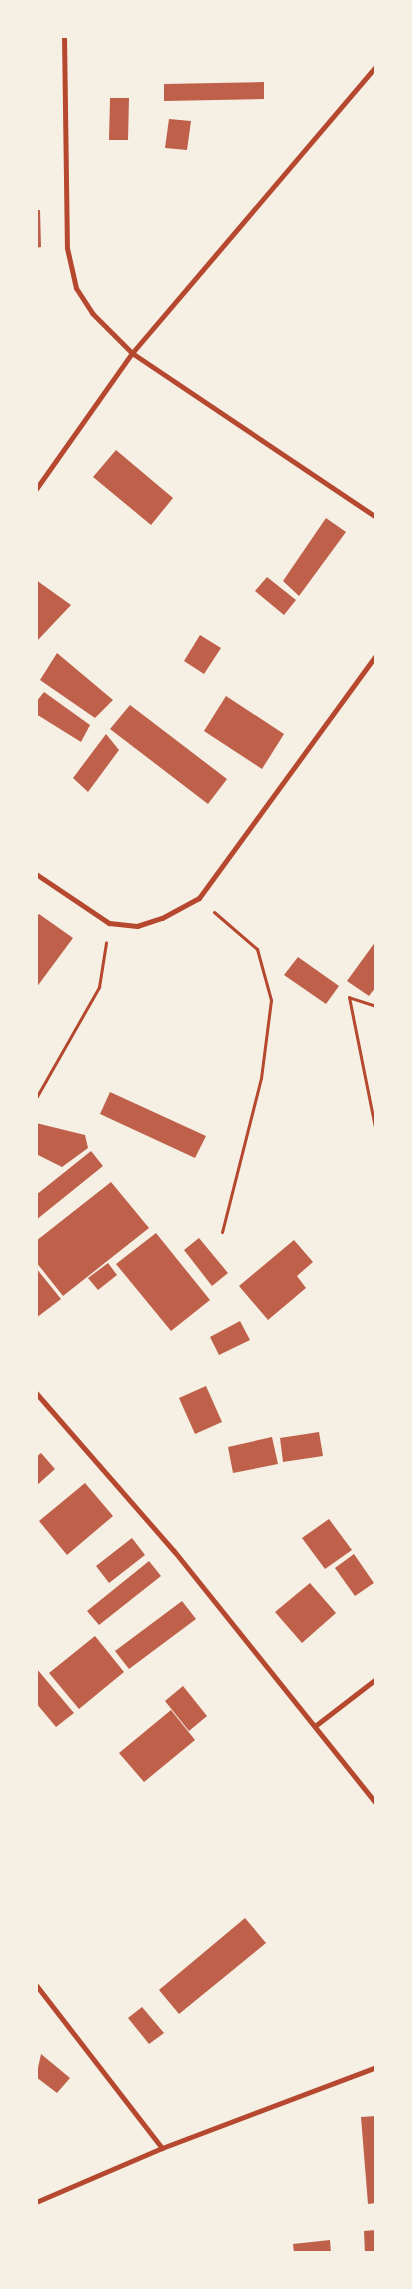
<!DOCTYPE html>
<style>
body{margin:0}
#map{position:relative;width:412px;height:2289px;overflow:hidden;background:#f6efe4;font-family:Mulish,sans-serif}
div>[style]{position:absolute}
.building>*{inset:0;background:#bf614a}
.path>*{height:3px;margin:-1.5px;padding:0 1.5px;transform-origin:1.5px;border-radius:1.5px;background:#b5482f}
.minor>*{height:5px;margin:-2.5px;padding:0 2.5px;transform-origin:2.5px;border-radius:2.5px;background:#b5482f}
span{translate:-50% -50%;white-space:nowrap;text-align:center;line-height:1.15;-webkit-text-stroke:4.5px #f6efe4;paint-order:stroke}
.frame{position:absolute;inset:0;border:38px solid #f6efe4;pointer-events:none}
</style>
<div id="map">
<div class="building">
<i style="clip-path:polygon(264px 82px,264px 99px,164px 101px,164px 84px)"></i>
<i style="clip-path:polygon(110px 98px,129px 98px,128px 140px,109px 140px)"></i>
<i style="clip-path:polygon(169px 119px,191px 121px,187px 150px,165px 148px)"></i>
<i style="clip-path:polygon(36px 210px,40px 210px,41px 247px,36px 248px)"></i>
<i style="clip-path:polygon(116px 450px,173px 498px,151px 525px,93px 477px)"></i>
<i style="clip-path:polygon(326px 518px,346px 532px,299px 596px,283px 581px)"></i>
<i style="clip-path:polygon(267px 577px,296px 600px,284px 615px,255px 591px)"></i>
<i style="clip-path:polygon(36px 580px,71px 605px,36px 642px)"></i>
<i style="clip-path:polygon(200px 635px,221px 648px,204px 674px,184px 661px)"></i>
<i style="clip-path:polygon(57px 653px,113px 700px,95px 718px,40px 680px)"></i>
<i style="clip-path:polygon(44px 692px,90px 725px,81px 742px,36px 714px,36px 702px)"></i>
<i style="clip-path:polygon(226px 696px,284px 734px,262px 769px,204px 731px)"></i>
<i style="clip-path:polygon(130px 705px,227px 779px,208px 804px,110px 729px)"></i>
<i style="clip-path:polygon(106px 734px,119px 750px,88px 792px,73px 778px)"></i>
<i style="clip-path:polygon(39px 914px,73px 938px,36px 988px,36px 917px)"></i>
<i style="clip-path:polygon(376px 941px,376px 987px,369px 996px,347px 981px)"></i>
<i style="clip-path:polygon(298px 957px,339px 986px,326px 1004px,284px 975px)"></i>
<i style="clip-path:polygon(110px 1092px,206px 1136px,195px 1158px,100px 1114px)"></i>
<i style="clip-path:polygon(36px 1123px,85px 1135px,88px 1148px,62px 1167px,36px 1154px)"></i>
<i style="clip-path:polygon(91px 1151px,103px 1166px,36px 1220px,36px 1195px)"></i>
<i style="clip-path:polygon(111px 1182px,149px 1228px,63px 1296px,36px 1262px,36px 1241px)"></i>
<i style="clip-path:polygon(156px 1233px,210px 1300px,171px 1331px,116px 1264px)"></i>
<i style="clip-path:polygon(199px 1238px,228px 1273px,212px 1286px,184px 1250px)"></i>
<i style="clip-path:polygon(294px 1240px,313px 1262px,297px 1276px,306px 1288px,268px 1320px,239px 1286px)"></i>
<i style="clip-path:polygon(108px 1263px,117px 1275px,98px 1290px,88px 1278px)"></i>
<i style="clip-path:polygon(36px 1268px,61px 1299px,36px 1318px)"></i>
<i style="clip-path:polygon(240px 1321px,250px 1340px,219px 1355px,210px 1337px)"></i>
<i style="clip-path:polygon(206px 1386px,222px 1422px,195px 1434px,179px 1398px)"></i>
<i style="clip-path:polygon(319px 1432px,323px 1456px,283px 1462px,280px 1438px)"></i>
<i style="clip-path:polygon(272px 1437px,278px 1464px,233px 1473px,228px 1447px)"></i>
<i style="clip-path:polygon(41px 1453px,55px 1469px,36px 1486px,36px 1457px)"></i>
<i style="clip-path:polygon(85px 1483px,113px 1516px,67px 1555px,39px 1521px)"></i>
<i style="clip-path:polygon(329px 1519px,352px 1550px,325px 1569px,302px 1538px)"></i>
<i style="clip-path:polygon(132px 1538px,145px 1555px,109px 1583px,96px 1566px)"></i>
<i style="clip-path:polygon(354px 1554px,374px 1583px,355px 1596px,335px 1568px)"></i>
<i style="clip-path:polygon(149px 1561px,161px 1576px,99px 1625px,87px 1611px)"></i>
<i style="clip-path:polygon(310px 1583px,336px 1613px,302px 1643px,275px 1612px)"></i>
<i style="clip-path:polygon(182px 1601px,196px 1619px,129px 1669px,115px 1651px)"></i>
<i style="clip-path:polygon(95px 1636px,124px 1672px,79px 1709px,49px 1673px)"></i>
<i style="clip-path:polygon(36px 1668px,74px 1713px,56px 1727px,36px 1703px)"></i>
<i style="clip-path:polygon(183px 1686px,207px 1716px,189px 1731px,165px 1701px)"></i>
<i style="clip-path:polygon(171px 1710px,195px 1740px,144px 1782px,119px 1753px)"></i>
<i style="clip-path:polygon(245px 1918px,266px 1943px,179px 2014px,159px 1990px)"></i>
<i style="clip-path:polygon(142px 2007px,164px 2033px,149px 2044px,128px 2018px)"></i>
<i style="clip-path:polygon(41px 2054px,70px 2078px,57px 2093px,36px 2077px)"></i>
<i style="clip-path:polygon(376px 2116px,376px 2203px,368px 2204px,361px 2117px)"></i>
<i style="clip-path:polygon(376px 2230px,376px 2253px,365px 2253px,364px 2231px)"></i>
<i style="clip-path:polygon(330px 2240px,331px 2253px,294px 2253px,293px 2244px)"></i>
</div>
<div class="path">
<i style="left:214px;top:912px;width:57px;rotate:40.7deg"></i>
<i style="left:257px;top:949px;width:53px;rotate:74.6deg"></i>
<i style="left:271px;top:1000px;width:79px;rotate:97.3deg"></i>
<i style="left:261px;top:1078px;width:159px;rotate:104.2deg"></i>
<i style="left:376px;top:1006px;width:28px;rotate:-162deg"></i>
<i style="left:349px;top:997px;width:138px;rotate:78.7deg"></i>
<i style="left:36px;top:1098px;width:128px;rotate:-60.4deg"></i>
<i style="left:99px;top:987px;width:45px;rotate:-81deg"></i>
</div>
<div class="minor">
<i style="left:64px;top:36px;width:212px;rotate:89.2deg"></i>
<i style="left:67px;top:248px;width:41px;rotate:77.3deg"></i>
<i style="left:76px;top:288px;width:30px;rotate:57deg"></i>
<i style="left:92px;top:313px;width:57px;rotate:45deg"></i>
<i style="left:132px;top:353px;width:294px;rotate:33.9deg"></i>
<i style="left:36px;top:489px;width:166px;rotate:-54.8deg"></i>
<i style="left:132px;top:353px;width:377px;rotate:-49.6deg"></i>
<i style="left:36px;top:874px;width:88px;rotate:33.9deg"></i>
<i style="left:109px;top:923px;width:28px;rotate:6deg"></i>
<i style="left:137px;top:926px;width:26px;rotate:-18deg"></i>
<i style="left:162px;top:918px;width:42px;rotate:-28.4deg"></i>
<i style="left:199px;top:898px;width:301px;rotate:-53.9deg"></i>
<i style="left:36px;top:1393px;width:210px;rotate:48.9deg"></i>
<i style="left:174px;top:1551px;width:323px;rotate:51.3deg"></i>
<i style="left:315px;top:1726px;width:77px;rotate:-37.6deg"></i>
<i style="left:36px;top:1985px;width:206px;rotate:52.3deg"></i>
<i style="left:36px;top:2202px;width:137px;rotate:-23.2deg"></i>
<i style="left:162px;top:2148px;width:229px;rotate:-20.7deg"></i>
</div>
<div class="frame"></div>
</div>
